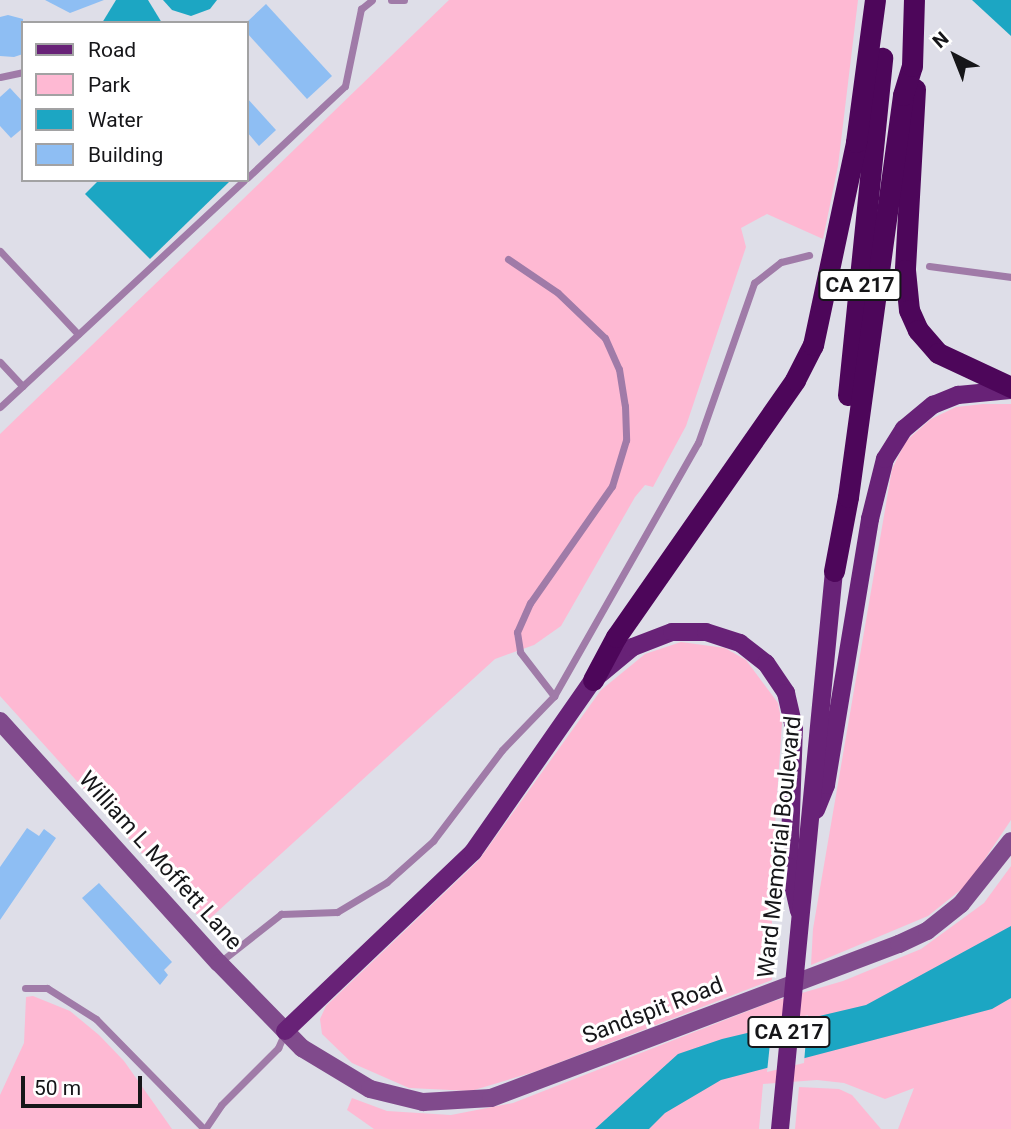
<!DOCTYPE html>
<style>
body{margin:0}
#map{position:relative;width:1011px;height:1129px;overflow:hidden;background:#dedee8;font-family:Roboto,sans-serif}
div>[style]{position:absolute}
.green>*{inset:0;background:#feb9d3}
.water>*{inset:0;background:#1ca6c3}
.pier>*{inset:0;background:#dedee8}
.building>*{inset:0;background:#8ebef3}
.lane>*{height:7px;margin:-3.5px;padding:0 3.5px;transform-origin:3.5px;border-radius:3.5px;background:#a07ba8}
.secondary>*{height:18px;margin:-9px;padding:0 9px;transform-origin:9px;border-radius:9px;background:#804a8c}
.primary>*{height:18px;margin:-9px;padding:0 9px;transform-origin:9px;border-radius:9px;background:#682277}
.highway>*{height:21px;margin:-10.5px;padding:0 10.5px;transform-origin:10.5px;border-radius:10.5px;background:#4d065a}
span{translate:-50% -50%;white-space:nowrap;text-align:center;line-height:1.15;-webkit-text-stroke:6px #fff;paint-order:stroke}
.shield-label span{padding:2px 5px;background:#fff;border:2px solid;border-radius:5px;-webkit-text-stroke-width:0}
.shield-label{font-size:21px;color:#161619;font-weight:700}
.street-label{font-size:23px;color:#161619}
.legend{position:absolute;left:21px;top:21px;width:228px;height:161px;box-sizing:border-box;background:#fff;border:2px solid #a2a2a3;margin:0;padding:9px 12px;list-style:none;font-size:21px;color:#161619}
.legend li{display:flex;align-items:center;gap:14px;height:35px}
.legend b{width:35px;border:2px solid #a2a2a3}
.north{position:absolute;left:920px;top:21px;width:70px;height:70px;-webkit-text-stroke:5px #fff;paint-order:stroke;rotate:318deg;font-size:19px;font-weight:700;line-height:28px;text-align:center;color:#161619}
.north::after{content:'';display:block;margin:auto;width:24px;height:32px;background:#161619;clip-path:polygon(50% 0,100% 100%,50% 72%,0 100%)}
.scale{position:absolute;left:21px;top:1076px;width:121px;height:32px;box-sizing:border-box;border:4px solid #161619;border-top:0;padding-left:9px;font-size:21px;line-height:24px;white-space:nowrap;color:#161619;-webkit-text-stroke:5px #fff;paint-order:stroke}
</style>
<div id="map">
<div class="green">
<i style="clip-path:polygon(449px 0,858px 0,838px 166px,823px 239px,767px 214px,741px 228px,746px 247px,686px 426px,653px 487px,645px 485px,635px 497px,561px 626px,534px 645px,495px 659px,205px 923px,0 696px,0 434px)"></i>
<i style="clip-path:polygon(983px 404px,1011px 404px,1011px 820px,968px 884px,928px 916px,811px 965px,813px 929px,892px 469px,906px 441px,931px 419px,956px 407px)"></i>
<i style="clip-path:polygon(681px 642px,725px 648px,746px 660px,778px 703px,782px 723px,772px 870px,772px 980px,537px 1071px,471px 1091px,409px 1088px,352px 1063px,322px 1034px,320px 1019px,326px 1006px,479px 860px,601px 690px,645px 654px)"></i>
<i style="clip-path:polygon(1011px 866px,1011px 1129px,898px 1129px,914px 1088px,885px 1099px,844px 1083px,817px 1080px,763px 1084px,759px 1129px,374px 1129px,347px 1110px,352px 1098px,387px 1111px,451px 1115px,513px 1103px,771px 1002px,843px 981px,921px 949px,984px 903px)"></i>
<i style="clip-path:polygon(33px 996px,70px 1011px,99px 1035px,124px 1061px,172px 1129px,0 1129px,0 1095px,24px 1043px,26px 997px)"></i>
<i style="clip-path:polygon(799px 1087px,839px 1089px,852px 1095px,881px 1129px,795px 1129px)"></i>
</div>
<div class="water">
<i style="clip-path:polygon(116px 0,148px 0,162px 23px,102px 23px)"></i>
<i style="clip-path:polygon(163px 0,217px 0,210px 9px,191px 16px,172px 10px)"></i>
<i style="clip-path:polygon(972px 0,1011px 0,1011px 36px)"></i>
<i style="clip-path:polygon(99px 180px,227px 180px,229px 182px,150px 259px,85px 194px)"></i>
<i style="clip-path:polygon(1011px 926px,1011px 998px,992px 1009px,721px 1080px,665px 1113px,649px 1129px,595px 1129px,678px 1054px,722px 1039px,866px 1005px)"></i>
</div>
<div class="pier">
<i style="clip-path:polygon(808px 1015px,804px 1063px,767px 1072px,772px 1024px)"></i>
</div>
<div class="building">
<i style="clip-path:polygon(45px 0,104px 0,70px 13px)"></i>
<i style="clip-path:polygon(266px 4px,332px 76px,307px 99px,247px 33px,247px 22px)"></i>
<i style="clip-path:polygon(8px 15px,23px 19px,23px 54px,14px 57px,0 56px,0 17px)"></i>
<i style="clip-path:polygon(10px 88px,23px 102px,23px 128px,11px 138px,0 126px,0 97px)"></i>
<i style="clip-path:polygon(247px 98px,276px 130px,259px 146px,247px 132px)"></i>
<i style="clip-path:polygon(27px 828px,39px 836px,44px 829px,56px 838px,0 920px,0 867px)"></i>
<i style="clip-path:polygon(99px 883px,172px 962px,164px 970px,168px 975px,160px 985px,82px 898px)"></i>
</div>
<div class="lane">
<i style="left:391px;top:0;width:13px"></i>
<i style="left:0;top:77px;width:24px;rotate:-12deg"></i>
<i style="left:247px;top:178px;width:134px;rotate:-43.2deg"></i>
<i style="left:345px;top:86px;width:79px;rotate:-78.3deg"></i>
<i style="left:361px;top:9px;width:14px;rotate:-39deg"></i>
<i style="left:0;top:251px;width:114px;rotate:46.8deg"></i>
<i style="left:508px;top:259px;width:60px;rotate:34.2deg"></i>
<i style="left:558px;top:293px;width:65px;rotate:43.8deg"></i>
<i style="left:605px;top:338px;width:34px;rotate:66deg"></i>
<i style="left:619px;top:369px;width:37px;rotate:81deg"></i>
<i style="left:625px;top:406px;width:34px;rotate:88deg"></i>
<i style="left:626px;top:440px;width:48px;rotate:106.9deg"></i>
<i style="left:612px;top:486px;width:143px;rotate:125deg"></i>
<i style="left:530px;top:603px;width:32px;rotate:114deg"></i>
<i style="left:517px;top:632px;width:20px;rotate:81deg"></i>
<i style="left:520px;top:652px;width:56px;rotate:52.3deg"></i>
<i style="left:929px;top:266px;width:83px;rotate:7.6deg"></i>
<i style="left:0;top:362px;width:33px;rotate:47deg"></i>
<i style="left:0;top:407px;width:333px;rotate:-42.9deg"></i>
<i style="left:220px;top:962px;width:78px;rotate:-38.2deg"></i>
<i style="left:281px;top:914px;width:56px;rotate:-2deg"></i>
<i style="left:337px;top:912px;width:58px;rotate:-31deg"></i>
<i style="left:387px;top:882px;width:62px;rotate:-41.7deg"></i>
<i style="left:433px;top:841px;width:114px;rotate:-52.8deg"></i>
<i style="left:502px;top:750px;width:75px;rotate:-46.1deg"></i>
<i style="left:554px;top:696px;width:291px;rotate:-60.4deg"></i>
<i style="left:698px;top:443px;width:170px;rotate:-70.7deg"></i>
<i style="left:754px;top:283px;width:34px;rotate:-38deg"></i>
<i style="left:781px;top:262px;width:29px;rotate:-14deg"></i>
<i style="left:25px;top:988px;width:22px"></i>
<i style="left:47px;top:988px;width:58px;rotate:32.3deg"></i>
<i style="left:96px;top:1019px;width:154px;rotate:45.5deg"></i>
<i style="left:205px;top:1129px;width:29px;rotate:-56deg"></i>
<i style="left:221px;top:1105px;width:81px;rotate:-45deg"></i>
<i style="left:278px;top:1048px;width:17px;rotate:-66deg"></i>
</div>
<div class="secondary">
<i style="left:0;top:721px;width:326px;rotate:47.9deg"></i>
<i style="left:219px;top:963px;width:119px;rotate:45.7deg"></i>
<i style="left:302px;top:1048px;width:79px;rotate:31.1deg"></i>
<i style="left:370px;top:1089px;width:55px;rotate:13.8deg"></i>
<i style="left:423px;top:1102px;width:68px;rotate:-3.4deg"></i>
<i style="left:491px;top:1098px;width:436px;rotate:-20.7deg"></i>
<i style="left:899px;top:944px;width:31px;rotate:-25deg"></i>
<i style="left:927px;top:931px;width:43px;rotate:-38.5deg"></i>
<i style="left:961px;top:904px;width:80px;rotate:-51.6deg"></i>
</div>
<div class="primary">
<i style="left:816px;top:810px;width:27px;rotate:-68deg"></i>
<i style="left:826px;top:785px;width:270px;rotate:-80.6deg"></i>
<i style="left:870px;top:519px;width:62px;rotate:-76deg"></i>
<i style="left:885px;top:459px;width:36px;rotate:-58deg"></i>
<i style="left:904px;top:429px;width:38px;rotate:-40deg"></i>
<i style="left:933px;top:405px;width:27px;rotate:-22deg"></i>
<i style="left:958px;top:395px;width:53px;rotate:-5.4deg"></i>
<i style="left:285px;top:1031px;width:260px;rotate:-43.6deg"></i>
<i style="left:473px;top:852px;width:210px;rotate:-55.1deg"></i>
<i style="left:593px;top:680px;width:52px;rotate:-39.5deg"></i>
<i style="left:633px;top:647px;width:42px;rotate:-21deg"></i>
<i style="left:672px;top:632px;width:34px"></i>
<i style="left:706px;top:632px;width:36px;rotate:18deg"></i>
<i style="left:740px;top:643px;width:33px;rotate:38deg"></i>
<i style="left:766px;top:663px;width:36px;rotate:56deg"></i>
<i style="left:786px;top:693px;width:35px;rotate:77deg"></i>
<i style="left:794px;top:727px;width:140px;rotate:92deg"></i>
<i style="left:789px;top:867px;width:45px;rotate:77.2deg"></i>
<i style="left:780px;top:1129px;width:561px;rotate:-84.47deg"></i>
</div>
<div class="highway">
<i style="left:915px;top:89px;width:181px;rotate:93.2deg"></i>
<i style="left:905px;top:270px;width:40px;rotate:84.3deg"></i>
<i style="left:909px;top:310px;width:22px;rotate:66deg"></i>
<i style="left:918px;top:330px;width:30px;rotate:49deg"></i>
<i style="left:938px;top:353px;width:81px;rotate:25deg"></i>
<i style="left:848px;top:395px;width:339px;rotate:-84.2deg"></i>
<i style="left:834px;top:571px;width:75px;rotate:-79.3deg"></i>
<i style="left:848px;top:497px;width:406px;rotate:-82.2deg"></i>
<i style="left:903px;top:95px;width:30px;rotate:-73deg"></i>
<i style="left:912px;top:66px;width:66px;rotate:-88.3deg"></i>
<i style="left:593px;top:680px;width:49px;rotate:-61.9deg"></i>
<i style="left:616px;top:637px;width:313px;rotate:-55.1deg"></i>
<i style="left:795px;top:380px;width:39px;rotate:-63deg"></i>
<i style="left:813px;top:345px;width:208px;rotate:-78deg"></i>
<i style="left:856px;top:142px;width:143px;rotate:-82.4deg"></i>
</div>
<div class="shield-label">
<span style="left:860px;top:285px">CA 217</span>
<span style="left:789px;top:1032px">CA 217</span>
</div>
<div class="street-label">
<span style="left:780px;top:847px;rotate:-84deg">Ward Memorial Boulevard</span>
<span style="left:160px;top:861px;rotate:48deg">William L Moffett Lane</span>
<span style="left:653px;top:1011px;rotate:-21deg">Sandspit Road</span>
</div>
<ul class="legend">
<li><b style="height:9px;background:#682277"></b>Road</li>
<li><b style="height:19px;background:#feb9d3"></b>Park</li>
<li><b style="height:19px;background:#1ca6c3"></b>Water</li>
<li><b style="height:19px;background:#8ebef3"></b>Building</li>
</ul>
<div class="north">N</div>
<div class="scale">50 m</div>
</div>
